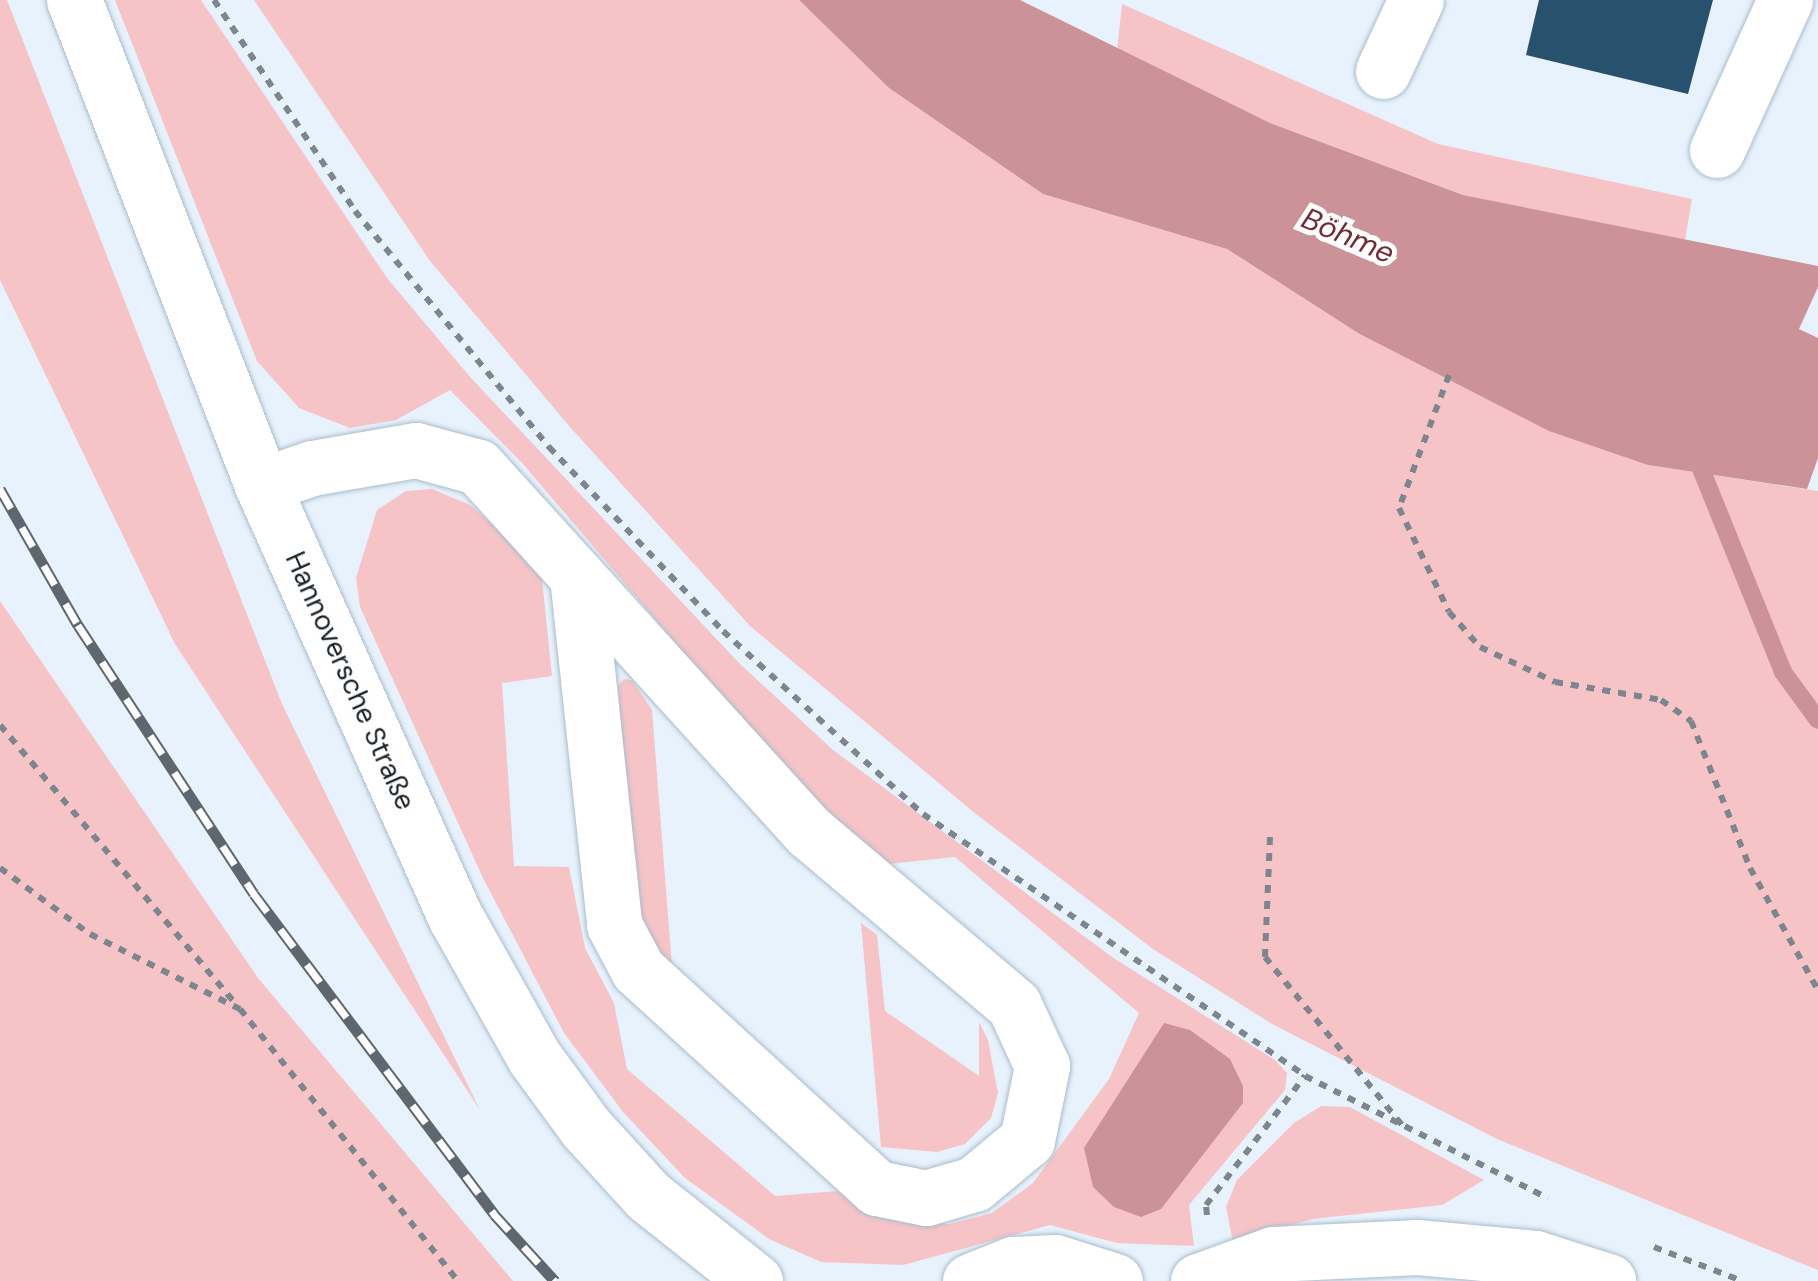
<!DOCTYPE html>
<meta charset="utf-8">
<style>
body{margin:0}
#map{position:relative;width:1818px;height:1281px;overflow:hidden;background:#e7f2fc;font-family:"DM Sans",sans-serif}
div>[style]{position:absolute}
.green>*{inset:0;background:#f6c4c7}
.water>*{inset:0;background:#cb9397}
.stream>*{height:18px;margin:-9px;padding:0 9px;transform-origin:9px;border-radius:9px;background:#cb9397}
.building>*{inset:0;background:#28516e}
.path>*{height:6px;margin-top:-3px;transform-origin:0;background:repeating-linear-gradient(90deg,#7d868e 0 8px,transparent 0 16px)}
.roads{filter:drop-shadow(0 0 2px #a9bccb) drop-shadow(0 0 2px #a9bccb)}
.minor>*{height:55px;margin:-27.5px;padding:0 27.5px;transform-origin:27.5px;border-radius:27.5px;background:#fff}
.major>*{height:55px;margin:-27.5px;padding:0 27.5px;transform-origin:27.5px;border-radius:27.5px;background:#fff}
.rail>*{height:11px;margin-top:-5.5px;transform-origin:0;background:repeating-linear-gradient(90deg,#fefefe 0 22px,#5e676e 0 44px);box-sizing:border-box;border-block:2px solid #5e676e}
span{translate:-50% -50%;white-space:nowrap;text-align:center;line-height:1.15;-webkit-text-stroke:10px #fefefe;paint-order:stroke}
.street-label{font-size:28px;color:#1a2227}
.water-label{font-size:30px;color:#712d36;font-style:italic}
</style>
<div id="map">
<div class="green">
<i style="clip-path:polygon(0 0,7px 0,282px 704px,480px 1110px,175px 644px,0 280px)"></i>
<i style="clip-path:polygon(115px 0,201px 0,387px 278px,471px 378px,739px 663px,833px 750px,1112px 957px,1275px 1060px,1287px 1073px,1285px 1090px,1189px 1205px,1194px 1246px,1117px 1243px,1050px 1225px,903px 1265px,821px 1262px,769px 1239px,685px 1178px,623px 1112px,564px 1033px,483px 878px,360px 607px,356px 578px,377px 510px,406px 491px,432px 489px,470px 505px,527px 554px,542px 579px,552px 676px,502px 683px,514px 866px,569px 867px,585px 948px,614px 1003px,627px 1069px,775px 1196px,838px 1191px,889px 1220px,949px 1224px,992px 1213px,1033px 1183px,1109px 1079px,1139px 1013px,955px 857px,888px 864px,789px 776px,523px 464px,450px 390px,396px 420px,350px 428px,299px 408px,257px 361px)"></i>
<i style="clip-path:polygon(254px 0,799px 0,889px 88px,1043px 194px,1227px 249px,1358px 333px,1648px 465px,1818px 491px,1818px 1270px,1497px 1139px,1272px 1024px,1153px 949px,976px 814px,750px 626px,570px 427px,430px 261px)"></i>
<i style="clip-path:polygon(1122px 4px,1438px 144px,1692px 199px,1685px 240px,1463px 195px,1270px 123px,1117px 51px)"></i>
<i style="clip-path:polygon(0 601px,258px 978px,513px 1281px,0 1281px)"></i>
<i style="clip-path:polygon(624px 679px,632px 680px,652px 710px,672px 967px,649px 939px,633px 892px,618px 686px)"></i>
<i style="clip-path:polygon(861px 923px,877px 935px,885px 1011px,979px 1076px,979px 1022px,988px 1040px,998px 1093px,991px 1118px,965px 1144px,937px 1152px,881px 1147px)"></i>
<i style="clip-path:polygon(1321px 1106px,1350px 1107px,1484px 1180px,1442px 1205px,1312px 1219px,1233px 1242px,1226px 1207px,1237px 1180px,1294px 1123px)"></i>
</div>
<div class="water">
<i style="clip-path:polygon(799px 0,1020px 0,1270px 123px,1463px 195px,1818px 266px,1818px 287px,1799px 329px,1818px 338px,1818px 458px,1807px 489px,1648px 465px,1549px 431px,1358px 333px,1227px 249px,1043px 194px,889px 88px)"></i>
<i style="clip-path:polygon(1164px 1023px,1190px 1030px,1230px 1059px,1243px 1086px,1243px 1103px,1161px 1209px,1141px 1217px,1114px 1207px,1093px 1187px,1084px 1148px)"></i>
</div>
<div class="stream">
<i style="left:1695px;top:454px;width:235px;rotate:68deg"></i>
<i style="left:1783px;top:672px;width:59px;rotate:53.9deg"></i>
</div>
<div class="building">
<i style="clip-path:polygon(1539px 0,1713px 0,1688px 94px,1526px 55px)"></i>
</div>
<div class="path">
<i style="left:214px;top:0;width:254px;rotate:56.2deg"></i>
<i style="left:355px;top:211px;width:306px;rotate:50.6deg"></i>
<i style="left:549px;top:447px;width:253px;rotate:46.6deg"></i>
<i style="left:723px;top:631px;width:271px;rotate:42.5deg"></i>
<i style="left:923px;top:814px;width:463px;rotate:34.4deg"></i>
<i style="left:1305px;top:1076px;width:272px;rotate:26.7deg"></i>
<i style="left:1449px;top:375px;width:142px;rotate:110.6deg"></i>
<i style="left:1399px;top:508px;width:115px;rotate:64.3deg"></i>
<i style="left:1449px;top:612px;width:47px;rotate:48.5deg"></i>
<i style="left:1480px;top:647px;width:83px;rotate:25deg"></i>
<i style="left:1555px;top:682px;width:108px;rotate:9.6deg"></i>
<i style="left:1661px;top:700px;width:37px;rotate:35deg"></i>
<i style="left:1691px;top:721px;width:158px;rotate:68.1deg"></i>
<i style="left:1750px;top:868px;width:140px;rotate:60.9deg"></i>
<i style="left:0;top:725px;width:365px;rotate:49.8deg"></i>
<i style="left:1270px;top:837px;width:120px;rotate:92.4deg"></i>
<i style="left:1265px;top:957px;width:223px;rotate:50.8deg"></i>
<i style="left:0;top:868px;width:112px;rotate:36.3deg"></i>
<i style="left:90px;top:934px;width:168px;rotate:26.6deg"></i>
<i style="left:240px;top:1009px;width:349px;rotate:51.3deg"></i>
<i style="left:1207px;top:1215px;width:10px;rotate:-96deg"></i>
<i style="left:1206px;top:1205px;width:163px;rotate:-52.5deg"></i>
<i style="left:1654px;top:1247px;width:94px;rotate:21.1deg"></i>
</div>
<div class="roads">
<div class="minor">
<i style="left:1383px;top:71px;width:78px;rotate:-65.1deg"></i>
<i style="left:1717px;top:150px;width:165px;rotate:-65.6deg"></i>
<i style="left:262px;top:485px;width:53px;rotate:-18.8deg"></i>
<i style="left:312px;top:468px;width:106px;rotate:-9.8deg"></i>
<i style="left:416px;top:450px;width:64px;rotate:15.3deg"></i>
<i style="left:478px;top:467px;width:147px;rotate:47.8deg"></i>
<i style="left:577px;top:576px;width:351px;rotate:83.9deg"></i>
<i style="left:614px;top:925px;width:51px;rotate:61.9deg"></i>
<i style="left:638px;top:970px;width:323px;rotate:42.4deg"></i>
<i style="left:877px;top:1188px;width:50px;rotate:11.5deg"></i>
<i style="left:926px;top:1198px;width:50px;rotate:-16.3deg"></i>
<i style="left:974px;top:1184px;width:69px;rotate:-39.7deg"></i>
<i style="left:1027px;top:1140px;width:76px;rotate:-78.5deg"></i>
<i style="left:1042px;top:1066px;width:67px;rotate:-114.7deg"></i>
<i style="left:1014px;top:1005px;width:268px;rotate:-139.8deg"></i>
<i style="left:809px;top:832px;width:345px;rotate:-132.2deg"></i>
</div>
<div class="major">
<i style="left:74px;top:0;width:520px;rotate:68.81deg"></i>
<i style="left:262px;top:485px;width:474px;rotate:65.9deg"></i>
<i style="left:456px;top:918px;width:159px;rotate:60.7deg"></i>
<i style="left:534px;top:1057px;width:88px;rotate:53.8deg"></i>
<i style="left:586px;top:1128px;width:92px;rotate:47.6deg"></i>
<i style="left:648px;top:1196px;width:137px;rotate:38.5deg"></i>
<i style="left:970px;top:1281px;width:46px;rotate:-21.6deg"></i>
<i style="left:1013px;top:1264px;width:42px;rotate:-2.7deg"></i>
<i style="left:1055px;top:1262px;width:63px;rotate:17.6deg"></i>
<i style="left:1198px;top:1281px;width:80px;rotate:-19.8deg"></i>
<i style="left:1273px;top:1254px;width:144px;rotate:-2.8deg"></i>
<i style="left:1417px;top:1247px;width:119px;rotate:5.3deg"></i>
<i style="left:1535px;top:1258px;width:77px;rotate:17.5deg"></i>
</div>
</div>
<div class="rail">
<i style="left:0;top:489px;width:157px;rotate:60.2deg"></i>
<i style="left:78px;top:625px;width:321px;rotate:56.8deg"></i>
<i style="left:254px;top:894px;width:400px;rotate:53.1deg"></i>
<i style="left:494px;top:1214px;width:91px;rotate:47.7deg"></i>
</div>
<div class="street-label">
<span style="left:350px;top:681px;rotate:66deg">Hannoversche Straße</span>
</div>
<div class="water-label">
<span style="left:1348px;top:236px;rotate:23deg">Böhme</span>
</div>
</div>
